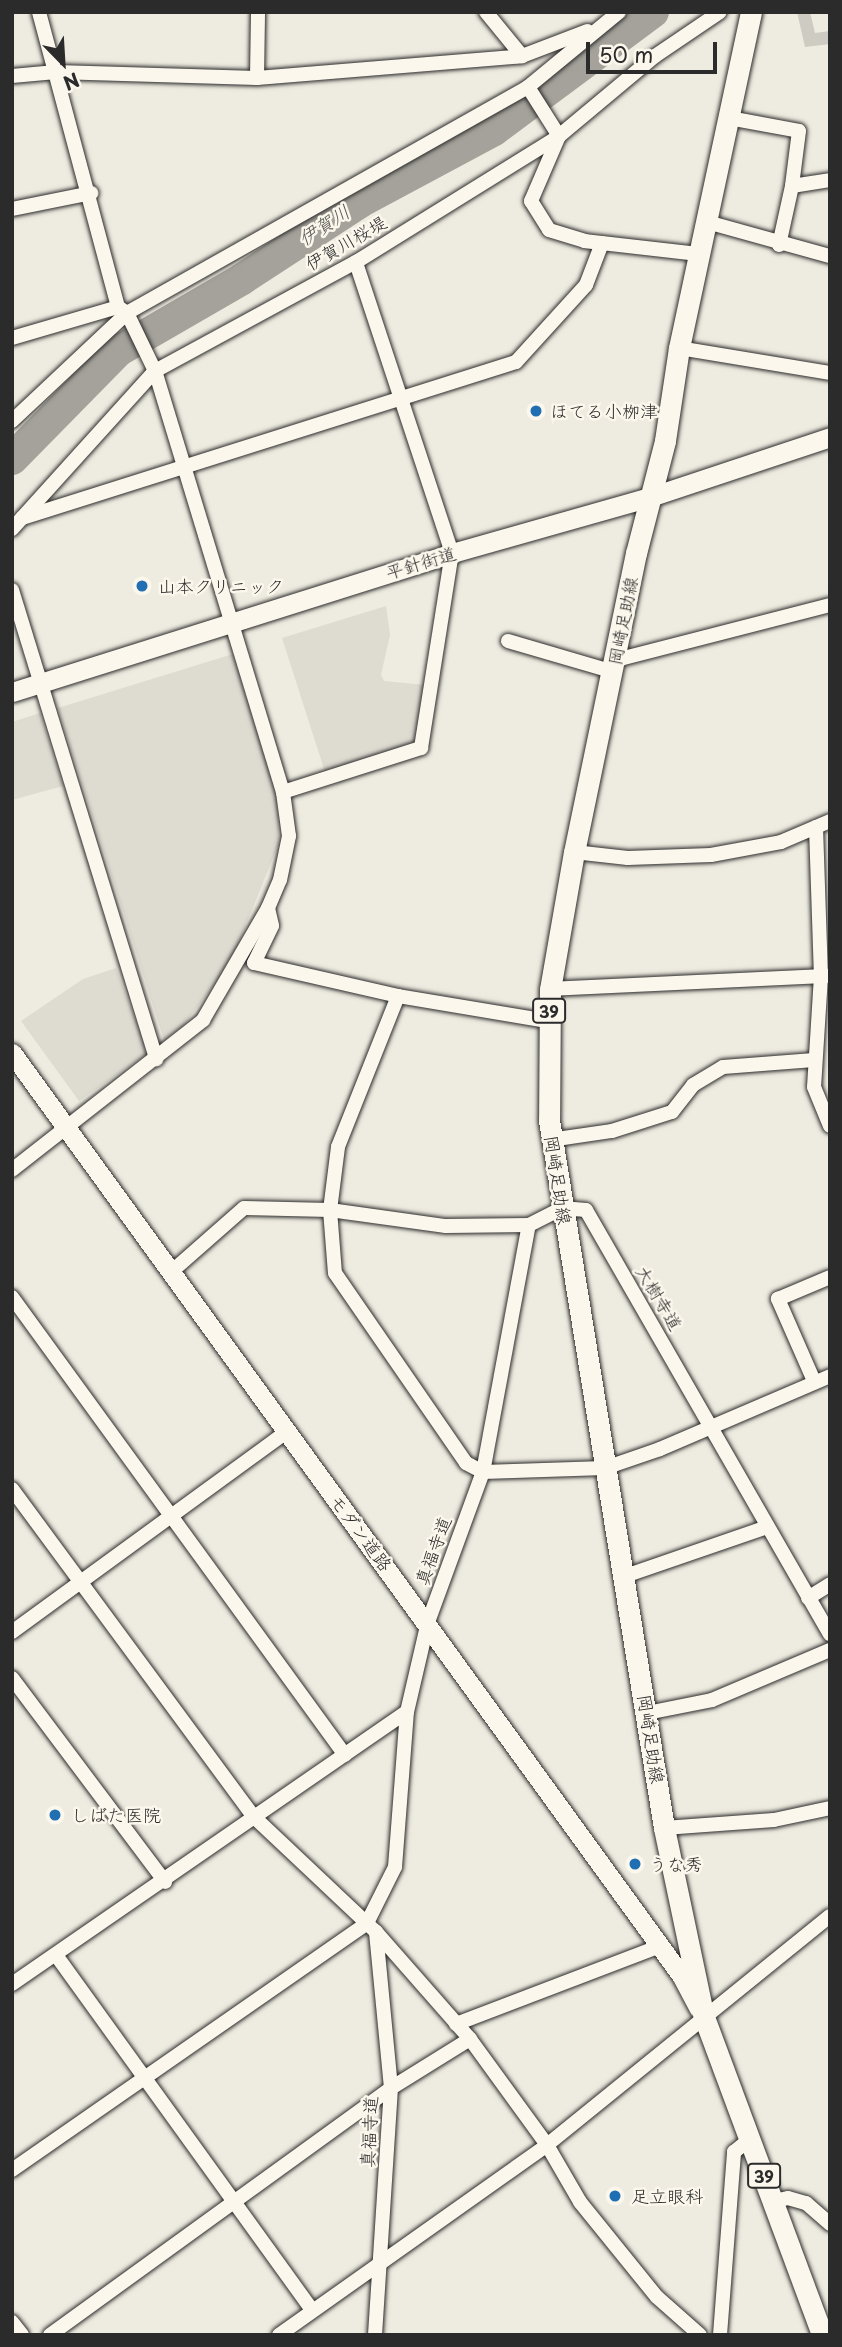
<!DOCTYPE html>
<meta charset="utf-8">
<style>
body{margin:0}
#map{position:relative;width:842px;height:2347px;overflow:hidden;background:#eeebe0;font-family:"Playpen Sans","Klee One",sans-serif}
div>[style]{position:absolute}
.built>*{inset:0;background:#dedbd1}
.green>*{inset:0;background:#cecbc2}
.river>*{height:32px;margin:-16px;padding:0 16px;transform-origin:16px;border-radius:16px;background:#a4a29a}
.roads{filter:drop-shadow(0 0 2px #2b2b2b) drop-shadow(0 0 2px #2b2b2b)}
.street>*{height:14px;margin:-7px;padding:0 7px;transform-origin:7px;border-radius:7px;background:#fbf7ec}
.secondary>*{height:19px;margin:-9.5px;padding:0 9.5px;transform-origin:9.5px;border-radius:9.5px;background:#fbf7ec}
.primary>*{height:21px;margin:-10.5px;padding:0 10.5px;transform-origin:10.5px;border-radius:10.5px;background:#fbf7ec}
.dots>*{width:19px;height:19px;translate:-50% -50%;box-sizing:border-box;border:4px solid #fbf7ec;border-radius:50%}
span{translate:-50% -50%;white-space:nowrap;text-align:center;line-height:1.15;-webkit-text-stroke:5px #fbf7ec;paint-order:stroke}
.shield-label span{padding:2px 5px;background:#fbf7ec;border:2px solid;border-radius:5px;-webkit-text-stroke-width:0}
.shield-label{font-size:16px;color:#2b2b2b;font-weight:700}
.street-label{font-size:18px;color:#2b2b2b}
.poi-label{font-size:18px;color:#2b2b2b}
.left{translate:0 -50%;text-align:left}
.water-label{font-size:19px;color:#555552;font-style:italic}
.frame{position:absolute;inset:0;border:14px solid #2b2b2b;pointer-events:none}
.north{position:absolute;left:28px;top:28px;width:70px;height:70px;-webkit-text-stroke:5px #fbf7ec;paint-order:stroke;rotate:156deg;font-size:19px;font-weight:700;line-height:28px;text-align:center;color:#2b2b2b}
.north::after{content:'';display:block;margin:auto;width:24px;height:32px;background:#2b2b2b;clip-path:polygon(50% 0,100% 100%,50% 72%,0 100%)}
.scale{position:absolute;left:586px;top:42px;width:131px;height:32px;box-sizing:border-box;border:4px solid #2b2b2b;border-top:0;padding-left:9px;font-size:21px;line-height:24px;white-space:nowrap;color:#2b2b2b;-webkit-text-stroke:5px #fbf7ec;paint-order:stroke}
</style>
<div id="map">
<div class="built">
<i style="clip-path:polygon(386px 606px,390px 635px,381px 675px,384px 681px,425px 685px,416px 743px,325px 772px,282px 638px)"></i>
<i style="clip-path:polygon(233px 654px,277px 796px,279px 843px,230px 964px,183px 1026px,164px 1040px,58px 708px)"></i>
<i style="clip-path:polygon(40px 713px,63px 786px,12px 800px,12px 722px)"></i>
<i style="clip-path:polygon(116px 968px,148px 1053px,79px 1101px,21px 1021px,83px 979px)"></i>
</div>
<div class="green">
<i style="clip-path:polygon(797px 12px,810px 12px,815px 33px,830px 31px,830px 44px,805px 47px)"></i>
</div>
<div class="river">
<i style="left:12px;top:459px;width:151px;rotate:-45.5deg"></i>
<i style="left:118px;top:351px;width:143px;rotate:-30.1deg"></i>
<i style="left:242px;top:279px;width:141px;rotate:-33.1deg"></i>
<i style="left:360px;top:202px;width:152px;rotate:-28.2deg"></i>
<i style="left:494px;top:130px;width:198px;rotate:-36.6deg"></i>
</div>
<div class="roads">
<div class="street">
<i style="left:486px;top:12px;width:57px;rotate:50.7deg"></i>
<i style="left:12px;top:76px;width:44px;rotate:-5.2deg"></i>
<i style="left:56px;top:72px;width:201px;rotate:1.7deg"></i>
<i style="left:257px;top:78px;width:266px;rotate:-4.7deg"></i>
<i style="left:522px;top:56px;width:70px;rotate:-21deg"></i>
<i style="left:257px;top:78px;width:66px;rotate:-89.1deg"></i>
<i style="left:528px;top:87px;width:58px;rotate:57.7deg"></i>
<i style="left:729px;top:118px;width:71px;rotate:10.5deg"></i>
<i style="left:799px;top:131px;width:55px;rotate:97.3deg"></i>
<i style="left:792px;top:186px;width:38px;rotate:-9deg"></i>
<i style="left:559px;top:136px;width:71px;rotate:113.3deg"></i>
<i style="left:531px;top:201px;width:34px;rotate:58deg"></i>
<i style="left:549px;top:230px;width:37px;rotate:17deg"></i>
<i style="left:584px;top:241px;width:115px;rotate:6.5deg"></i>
<i style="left:12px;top:209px;width:81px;rotate:-11.4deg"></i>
<i style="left:707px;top:222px;width:128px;rotate:15.5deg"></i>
<i style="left:779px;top:245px;width:60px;rotate:-77.6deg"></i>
<i style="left:12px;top:338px;width:110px;rotate:-16.3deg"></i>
<i style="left:679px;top:348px;width:153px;rotate:9.4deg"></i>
<i style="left:12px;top:421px;width:158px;rotate:-43.2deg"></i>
<i style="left:127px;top:313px;width:460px;rotate:-29.4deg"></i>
<i style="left:528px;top:87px;width:118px;rotate:-39.5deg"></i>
<i style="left:22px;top:518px;width:518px;rotate:-17.53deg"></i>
<i style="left:516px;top:362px;width:104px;rotate:-47.7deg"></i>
<i style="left:586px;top:285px;width:45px;rotate:-69.1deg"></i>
<i style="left:12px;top:529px;width:213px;rotate:-47.9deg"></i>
<i style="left:155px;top:371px;width:229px;rotate:-28.5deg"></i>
<i style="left:356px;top:262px;width:239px;rotate:-31.8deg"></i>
<i style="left:559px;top:136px;width:125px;rotate:-39.8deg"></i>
<i style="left:655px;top:56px;width:78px;rotate:-34.1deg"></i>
<i style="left:12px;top:590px;width:491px;rotate:72.9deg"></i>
<i style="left:508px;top:641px;width:110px;rotate:16.3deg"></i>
<i style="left:616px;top:660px;width:221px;rotate:-14.4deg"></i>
<i style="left:283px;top:792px;width:145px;rotate:-17.7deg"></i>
<i style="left:421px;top:748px;width:197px;rotate:-81deg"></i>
<i style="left:452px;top:553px;width:306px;rotate:-108.3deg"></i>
<i style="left:816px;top:827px;width:149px;rotate:88.1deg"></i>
<i style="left:821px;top:976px;width:111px;rotate:93.6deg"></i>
<i style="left:814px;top:1087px;width:42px;rotate:67.7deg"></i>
<i style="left:574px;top:852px;width:54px;rotate:6.3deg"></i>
<i style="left:628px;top:858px;width:83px;rotate:-2.1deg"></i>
<i style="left:711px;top:855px;width:71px;rotate:-10.5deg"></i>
<i style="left:781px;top:842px;width:53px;rotate:-23.2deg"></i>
<i style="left:268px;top:908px;width:18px;rotate:77deg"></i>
<i style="left:272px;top:926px;width:41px;rotate:115.9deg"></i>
<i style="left:254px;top:963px;width:148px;rotate:12.9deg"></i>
<i style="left:398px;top:996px;width:152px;rotate:9.5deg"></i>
<i style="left:550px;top:989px;width:278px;rotate:-2.7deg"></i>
<i style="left:398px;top:996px;width:162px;rotate:111.7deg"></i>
<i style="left:338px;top:1147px;width:64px;rotate:97.2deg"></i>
<i style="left:330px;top:1210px;width:63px;rotate:85.5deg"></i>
<i style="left:335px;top:1273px;width:231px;rotate:55.4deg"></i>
<i style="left:466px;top:1463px;width:19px;rotate:28deg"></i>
<i style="left:483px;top:1472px;width:122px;rotate:-1.9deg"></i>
<i style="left:605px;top:1468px;width:58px;rotate:-19.1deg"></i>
<i style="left:660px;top:1449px;width:185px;rotate:-23.2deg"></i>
<i style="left:550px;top:1140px;width:63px;rotate:-8.3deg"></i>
<i style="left:612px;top:1131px;width:63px;rotate:-17.6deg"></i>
<i style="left:672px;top:1112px;width:34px;rotate:-52deg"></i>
<i style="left:693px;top:1085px;width:35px;rotate:-31deg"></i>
<i style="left:723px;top:1067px;width:91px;rotate:-4.4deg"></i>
<i style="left:12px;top:1170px;width:243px;rotate:-38.1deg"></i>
<i style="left:203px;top:1020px;width:129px;rotate:-59.9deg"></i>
<i style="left:268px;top:908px;width:30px;rotate:-67deg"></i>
<i style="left:280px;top:880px;width:45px;rotate:-78.4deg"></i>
<i style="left:289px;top:836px;width:44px;rotate:-97.8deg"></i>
<i style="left:283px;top:792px;width:440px;rotate:-106.9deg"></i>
<i style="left:155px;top:371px;width:64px;rotate:-115.8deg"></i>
<i style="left:127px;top:313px;width:11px;rotate:-146deg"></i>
<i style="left:118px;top:307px;width:305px;rotate:-105deg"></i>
<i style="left:170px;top:1273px;width:98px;rotate:-41.3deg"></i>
<i style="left:244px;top:1208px;width:86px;rotate:1.3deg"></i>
<i style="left:330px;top:1210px;width:117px;rotate:7.9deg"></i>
<i style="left:446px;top:1226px;width:83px;rotate:-0.7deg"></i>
<i style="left:529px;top:1225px;width:37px;rotate:-27deg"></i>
<i style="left:562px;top:1208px;width:24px;rotate:5deg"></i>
<i style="left:586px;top:1210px;width:489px;rotate:60.1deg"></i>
<i style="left:12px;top:1297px;width:566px;rotate:53.98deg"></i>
<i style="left:814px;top:1381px;width:90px;rotate:-113.7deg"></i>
<i style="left:778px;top:1299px;width:56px;rotate:-22.9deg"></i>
<i style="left:12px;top:1489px;width:408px;rotate:53.6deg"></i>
<i style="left:254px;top:1817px;width:168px;rotate:43.3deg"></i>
<i style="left:376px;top:1932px;width:142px;rotate:48.7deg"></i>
<i style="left:470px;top:2039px;width:131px;rotate:54deg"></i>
<i style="left:547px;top:2145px;width:66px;rotate:59.9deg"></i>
<i style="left:580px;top:2202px;width:122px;rotate:51deg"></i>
<i style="left:657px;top:2297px;width:57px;rotate:41.5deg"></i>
<i style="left:625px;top:1576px;width:150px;rotate:-19deg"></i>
<i style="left:808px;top:1598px;width:26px;rotate:-32deg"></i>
<i style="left:12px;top:1632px;width:339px;rotate:-36.1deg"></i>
<i style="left:12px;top:1678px;width:255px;rotate:53.1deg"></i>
<i style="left:647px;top:1713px;width:66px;rotate:-11.3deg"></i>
<i style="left:712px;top:1700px;width:128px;rotate:-23deg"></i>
<i style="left:664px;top:1828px;width:110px;rotate:-4.2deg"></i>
<i style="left:774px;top:1820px;width:57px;rotate:-12.1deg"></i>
<i style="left:56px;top:1955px;width:438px;rotate:54.2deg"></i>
<i style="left:12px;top:1984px;width:480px;rotate:-34.6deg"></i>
<i style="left:456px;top:2024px;width:218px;rotate:-20.9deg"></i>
<i style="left:12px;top:2170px;width:432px;rotate:-34.8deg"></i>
<i style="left:367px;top:1923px;width:63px;rotate:-63.4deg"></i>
<i style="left:395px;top:1867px;width:155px;rotate:-85.6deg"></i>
<i style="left:407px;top:1712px;width:92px;rotate:-76.9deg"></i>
<i style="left:428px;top:1622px;width:160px;rotate:-69.9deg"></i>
<i style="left:483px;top:1472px;width:251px;rotate:-79.5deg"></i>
<i style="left:773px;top:2201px;width:15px;rotate:-11deg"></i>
<i style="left:788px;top:2198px;width:19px;rotate:16deg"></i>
<i style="left:806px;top:2203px;width:32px;rotate:41deg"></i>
<i style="left:12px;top:2322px;width:16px;rotate:52deg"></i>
<i style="left:50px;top:2335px;width:421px;rotate:-35.9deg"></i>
<i style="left:391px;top:2088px;width:93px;rotate:-31.8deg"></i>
<i style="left:279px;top:2335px;width:329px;rotate:-35.3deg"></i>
<i style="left:547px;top:2145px;width:364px;rotate:-39deg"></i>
<i style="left:375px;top:2335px;width:248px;rotate:-86.3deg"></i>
<i style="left:391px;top:2088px;width:157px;rotate:-95.5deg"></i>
<i style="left:720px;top:2335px;width:184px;rotate:-85.6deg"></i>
<i style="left:734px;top:2152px;width:21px;rotate:-39deg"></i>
</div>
<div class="secondary">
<i style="left:12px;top:692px;width:461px;rotate:-17.5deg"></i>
<i style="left:452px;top:553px;width:209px;rotate:-15.8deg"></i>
<i style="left:653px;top:496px;width:187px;rotate:-18.4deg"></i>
<i style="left:12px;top:1053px;width:1139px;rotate:54.04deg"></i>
<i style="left:681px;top:1975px;width:38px;rotate:62deg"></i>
</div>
<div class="primary">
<i style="left:751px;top:12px;width:344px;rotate:102.1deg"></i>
<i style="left:679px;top:348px;width:94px;rotate:98.6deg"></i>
<i style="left:665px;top:441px;width:116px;rotate:104.5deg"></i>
<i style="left:636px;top:553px;width:305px;rotate:101.7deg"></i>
<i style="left:574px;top:852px;width:139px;rotate:99.9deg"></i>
<i style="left:550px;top:989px;width:131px;rotate:90.4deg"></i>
<i style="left:549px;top:1120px;width:717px;rotate:80.77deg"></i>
<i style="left:664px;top:1828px;width:193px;rotate:78.1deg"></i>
<i style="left:704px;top:2017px;width:339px;rotate:69.6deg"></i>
</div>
</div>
<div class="dots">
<i style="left:536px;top:411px;background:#1f6fb2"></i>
<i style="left:142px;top:586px;background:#1f6fb2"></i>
<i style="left:55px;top:1815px;background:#1f6fb2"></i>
<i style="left:635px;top:1864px;background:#1f6fb2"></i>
<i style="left:615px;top:2196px;background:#1f6fb2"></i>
</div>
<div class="shield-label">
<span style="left:549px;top:1011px">39</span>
<span style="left:764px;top:2176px">39</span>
</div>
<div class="street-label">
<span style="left:346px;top:243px;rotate:-30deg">伊賀川桜堤</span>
<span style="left:421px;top:563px;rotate:-17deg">平針街道</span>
<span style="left:623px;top:621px;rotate:-79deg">岡崎足助線</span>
<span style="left:558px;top:1180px;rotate:81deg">岡崎足助線</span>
<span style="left:659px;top:1298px;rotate:59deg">大樹寺道</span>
<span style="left:361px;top:1533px;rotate:53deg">モダン道路</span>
<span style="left:433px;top:1551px;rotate:-70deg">真福寺道</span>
<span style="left:651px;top:1739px;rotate:81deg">岡崎足助線</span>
<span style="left:369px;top:2132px;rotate:-87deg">真福寺道</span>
</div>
<div class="poi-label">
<span class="left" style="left:550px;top:411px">ほてる小栁津</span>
<span class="left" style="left:158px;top:586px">山本クリニック</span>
<span class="left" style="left:71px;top:1815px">しばた医院</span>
<span class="left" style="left:649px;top:1864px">うな秀</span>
<span class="left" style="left:631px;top:2196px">足立眼科</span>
</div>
<div class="water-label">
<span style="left:324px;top:225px;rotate:-33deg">伊賀川</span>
</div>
<div class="frame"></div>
<div class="north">N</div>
<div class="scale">50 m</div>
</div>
